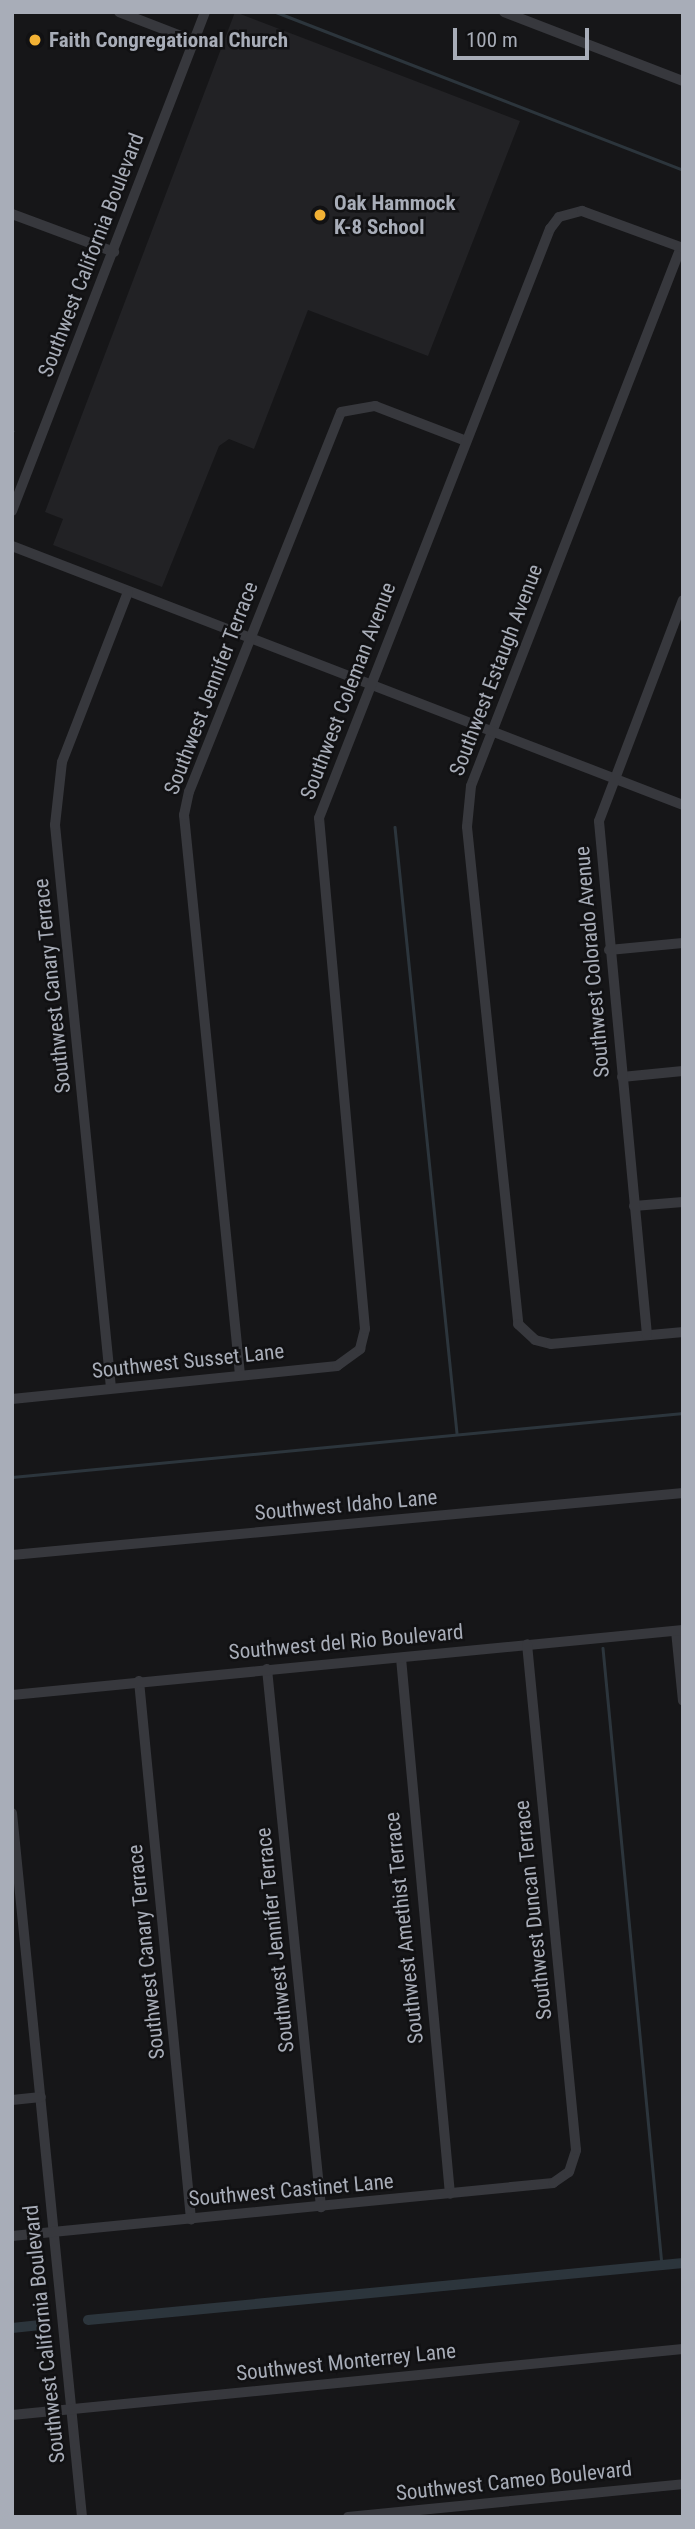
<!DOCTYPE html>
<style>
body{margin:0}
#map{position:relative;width:695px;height:2529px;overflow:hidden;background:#161618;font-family:"Roboto Condensed",sans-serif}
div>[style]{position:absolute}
.built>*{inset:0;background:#222225}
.stream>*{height:2.5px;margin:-1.25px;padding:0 1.25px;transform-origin:1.25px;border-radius:1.25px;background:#2c353c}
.canal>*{height:10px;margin:-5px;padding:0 5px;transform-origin:5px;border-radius:5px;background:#2c353c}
.minor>*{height:10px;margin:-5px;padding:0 5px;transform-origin:5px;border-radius:5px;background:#37383d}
.dots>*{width:19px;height:19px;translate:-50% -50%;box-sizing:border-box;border:4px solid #111113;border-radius:50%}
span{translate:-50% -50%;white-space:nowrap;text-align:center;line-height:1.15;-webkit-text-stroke:5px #111113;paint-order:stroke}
.poi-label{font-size:21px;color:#a8adb8;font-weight:700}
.left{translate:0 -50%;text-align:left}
.street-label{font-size:21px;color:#a8adb8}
.frame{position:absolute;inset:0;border:14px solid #a8adb8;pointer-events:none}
.scale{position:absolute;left:453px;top:28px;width:136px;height:32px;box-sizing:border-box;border:4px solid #a8adb8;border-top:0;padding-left:9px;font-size:21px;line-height:24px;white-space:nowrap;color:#a8adb8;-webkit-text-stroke:5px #111113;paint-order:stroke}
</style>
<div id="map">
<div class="built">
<i style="clip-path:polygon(235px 12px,520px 121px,428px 356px,308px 310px,254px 449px,229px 439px,219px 446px,162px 587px,53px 545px,63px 519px,45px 512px)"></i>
</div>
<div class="stream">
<i style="left:276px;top:12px;width:437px;rotate:21.2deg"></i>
<i style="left:12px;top:430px;width:1px;rotate:45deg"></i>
<i style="left:395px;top:827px;width:609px;rotate:84.16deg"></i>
<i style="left:12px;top:1477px;width:674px;rotate:-5.45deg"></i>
<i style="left:603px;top:1648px;width:620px;rotate:84.54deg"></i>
</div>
<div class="canal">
<i style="left:88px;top:2320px;width:598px;rotate:-5.47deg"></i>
<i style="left:12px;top:2328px;width:31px;rotate:-6deg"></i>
</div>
<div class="minor">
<i style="left:119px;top:12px;width:80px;rotate:21.1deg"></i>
<i style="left:504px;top:12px;width:192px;rotate:21.1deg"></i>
<i style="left:12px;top:214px;width:109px;rotate:20.4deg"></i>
<i style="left:681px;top:247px;width:578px;rotate:111.29deg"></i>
<i style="left:471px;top:786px;width:41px;rotate:95.6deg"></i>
<i style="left:467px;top:827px;width:500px;rotate:84.1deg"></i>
<i style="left:518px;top:1324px;width:23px;rotate:43deg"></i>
<i style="left:535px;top:1340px;width:16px;rotate:14deg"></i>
<i style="left:551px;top:1344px;width:133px;rotate:-5.2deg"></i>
<i style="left:12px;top:511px;width:535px;rotate:-68.85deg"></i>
<i style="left:12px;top:546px;width:719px;rotate:21.11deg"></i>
<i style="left:609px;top:950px;width:74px;rotate:-5.4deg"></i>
<i style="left:622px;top:1077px;width:61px;rotate:-5.6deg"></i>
<i style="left:634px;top:1206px;width:49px;rotate:-4.7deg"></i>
<i style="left:647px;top:1335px;width:516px;rotate:-95.34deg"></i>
<i style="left:599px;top:821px;width:236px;rotate:-69.2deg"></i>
<i style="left:240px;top:1375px;width:563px;rotate:-95.71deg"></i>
<i style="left:184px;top:815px;width:24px;rotate:-78deg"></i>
<i style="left:189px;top:792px;width:409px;rotate:-68.2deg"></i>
<i style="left:341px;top:412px;width:35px;rotate:-10deg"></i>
<i style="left:375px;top:406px;width:97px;rotate:21deg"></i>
<i style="left:111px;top:1388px;width:566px;rotate:-95.68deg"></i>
<i style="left:55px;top:825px;width:63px;rotate:-83.7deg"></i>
<i style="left:62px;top:762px;width:182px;rotate:-68.8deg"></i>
<i style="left:12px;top:1399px;width:327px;rotate:-5.8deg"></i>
<i style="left:337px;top:1366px;width:29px;rotate:-36deg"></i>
<i style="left:360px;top:1349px;width:21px;rotate:-76deg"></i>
<i style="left:365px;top:1329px;width:513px;rotate:-95.14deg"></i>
<i style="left:319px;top:818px;width:633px;rotate:-68.59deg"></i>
<i style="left:550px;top:229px;width:15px;rotate:-53deg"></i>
<i style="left:559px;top:217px;width:24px;rotate:-15deg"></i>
<i style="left:582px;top:211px;width:108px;rotate:20.1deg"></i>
<i style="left:12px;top:1555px;width:674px;rotate:-5.28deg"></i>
<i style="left:676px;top:1631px;width:70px;rotate:84.3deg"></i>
<i style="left:401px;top:1658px;width:538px;rotate:84.78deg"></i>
<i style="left:267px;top:1669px;width:541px;rotate:84.27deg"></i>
<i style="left:139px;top:1681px;width:541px;rotate:84.48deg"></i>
<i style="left:12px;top:1695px;width:674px;rotate:-5.53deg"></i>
<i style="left:12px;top:1813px;width:707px;rotate:84.32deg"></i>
<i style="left:12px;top:2100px;width:29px;rotate:-6deg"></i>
<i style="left:12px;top:2236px;width:544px;rotate:-5.6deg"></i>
<i style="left:553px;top:2183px;width:19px;rotate:-35deg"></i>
<i style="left:569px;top:2172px;width:23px;rotate:-72deg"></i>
<i style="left:576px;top:2150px;width:508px;rotate:-95.53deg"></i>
<i style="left:12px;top:2415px;width:674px;rotate:-5.62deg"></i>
<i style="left:348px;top:2517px;width:337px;rotate:-5.6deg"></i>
</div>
<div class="dots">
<i style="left:35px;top:40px;background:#f2b134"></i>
<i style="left:320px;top:215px;background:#f2b134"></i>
</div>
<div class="poi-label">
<span class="left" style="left:49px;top:40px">Faith Congregational Church</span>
<span class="left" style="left:334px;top:215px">Oak Hammock<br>K-8 School</span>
</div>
<div class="street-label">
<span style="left:91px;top:255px;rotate:-69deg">Southwest California Boulevard</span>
<span style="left:496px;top:670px;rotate:-69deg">Southwest Estaugh Avenue</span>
<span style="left:211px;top:688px;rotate:-69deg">Southwest Jennifer Terrace</span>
<span style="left:348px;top:691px;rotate:-69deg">Southwest Coleman Avenue</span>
<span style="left:592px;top:962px;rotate:-95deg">Southwest Colorado Avenue</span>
<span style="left:52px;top:986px;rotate:-96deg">Southwest Canary Terrace</span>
<span style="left:188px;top:1361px;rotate:-6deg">Southwest Susset Lane</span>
<span style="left:346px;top:1505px;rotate:-5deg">Southwest Idaho Lane</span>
<span style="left:346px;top:1642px;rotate:-5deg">Southwest del Rio Boulevard</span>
<span style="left:533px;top:1910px;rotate:-96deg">Southwest Duncan Terrace</span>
<span style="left:404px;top:1928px;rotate:-96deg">Southwest Amethist Terrace</span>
<span style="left:275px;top:1940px;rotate:-96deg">Southwest Jennifer Terrace</span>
<span style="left:146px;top:1952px;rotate:-96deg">Southwest Canary Terrace</span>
<span style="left:291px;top:2190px;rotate:-5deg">Southwest Castinet Lane</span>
<span style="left:44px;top:2334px;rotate:-96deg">Southwest California Boulevard</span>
<span style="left:346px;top:2362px;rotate:-6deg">Southwest Monterrey Lane</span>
<span style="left:514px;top:2481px;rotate:-6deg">Southwest Cameo Boulevard</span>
</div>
<div class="frame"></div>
<div class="scale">100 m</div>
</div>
